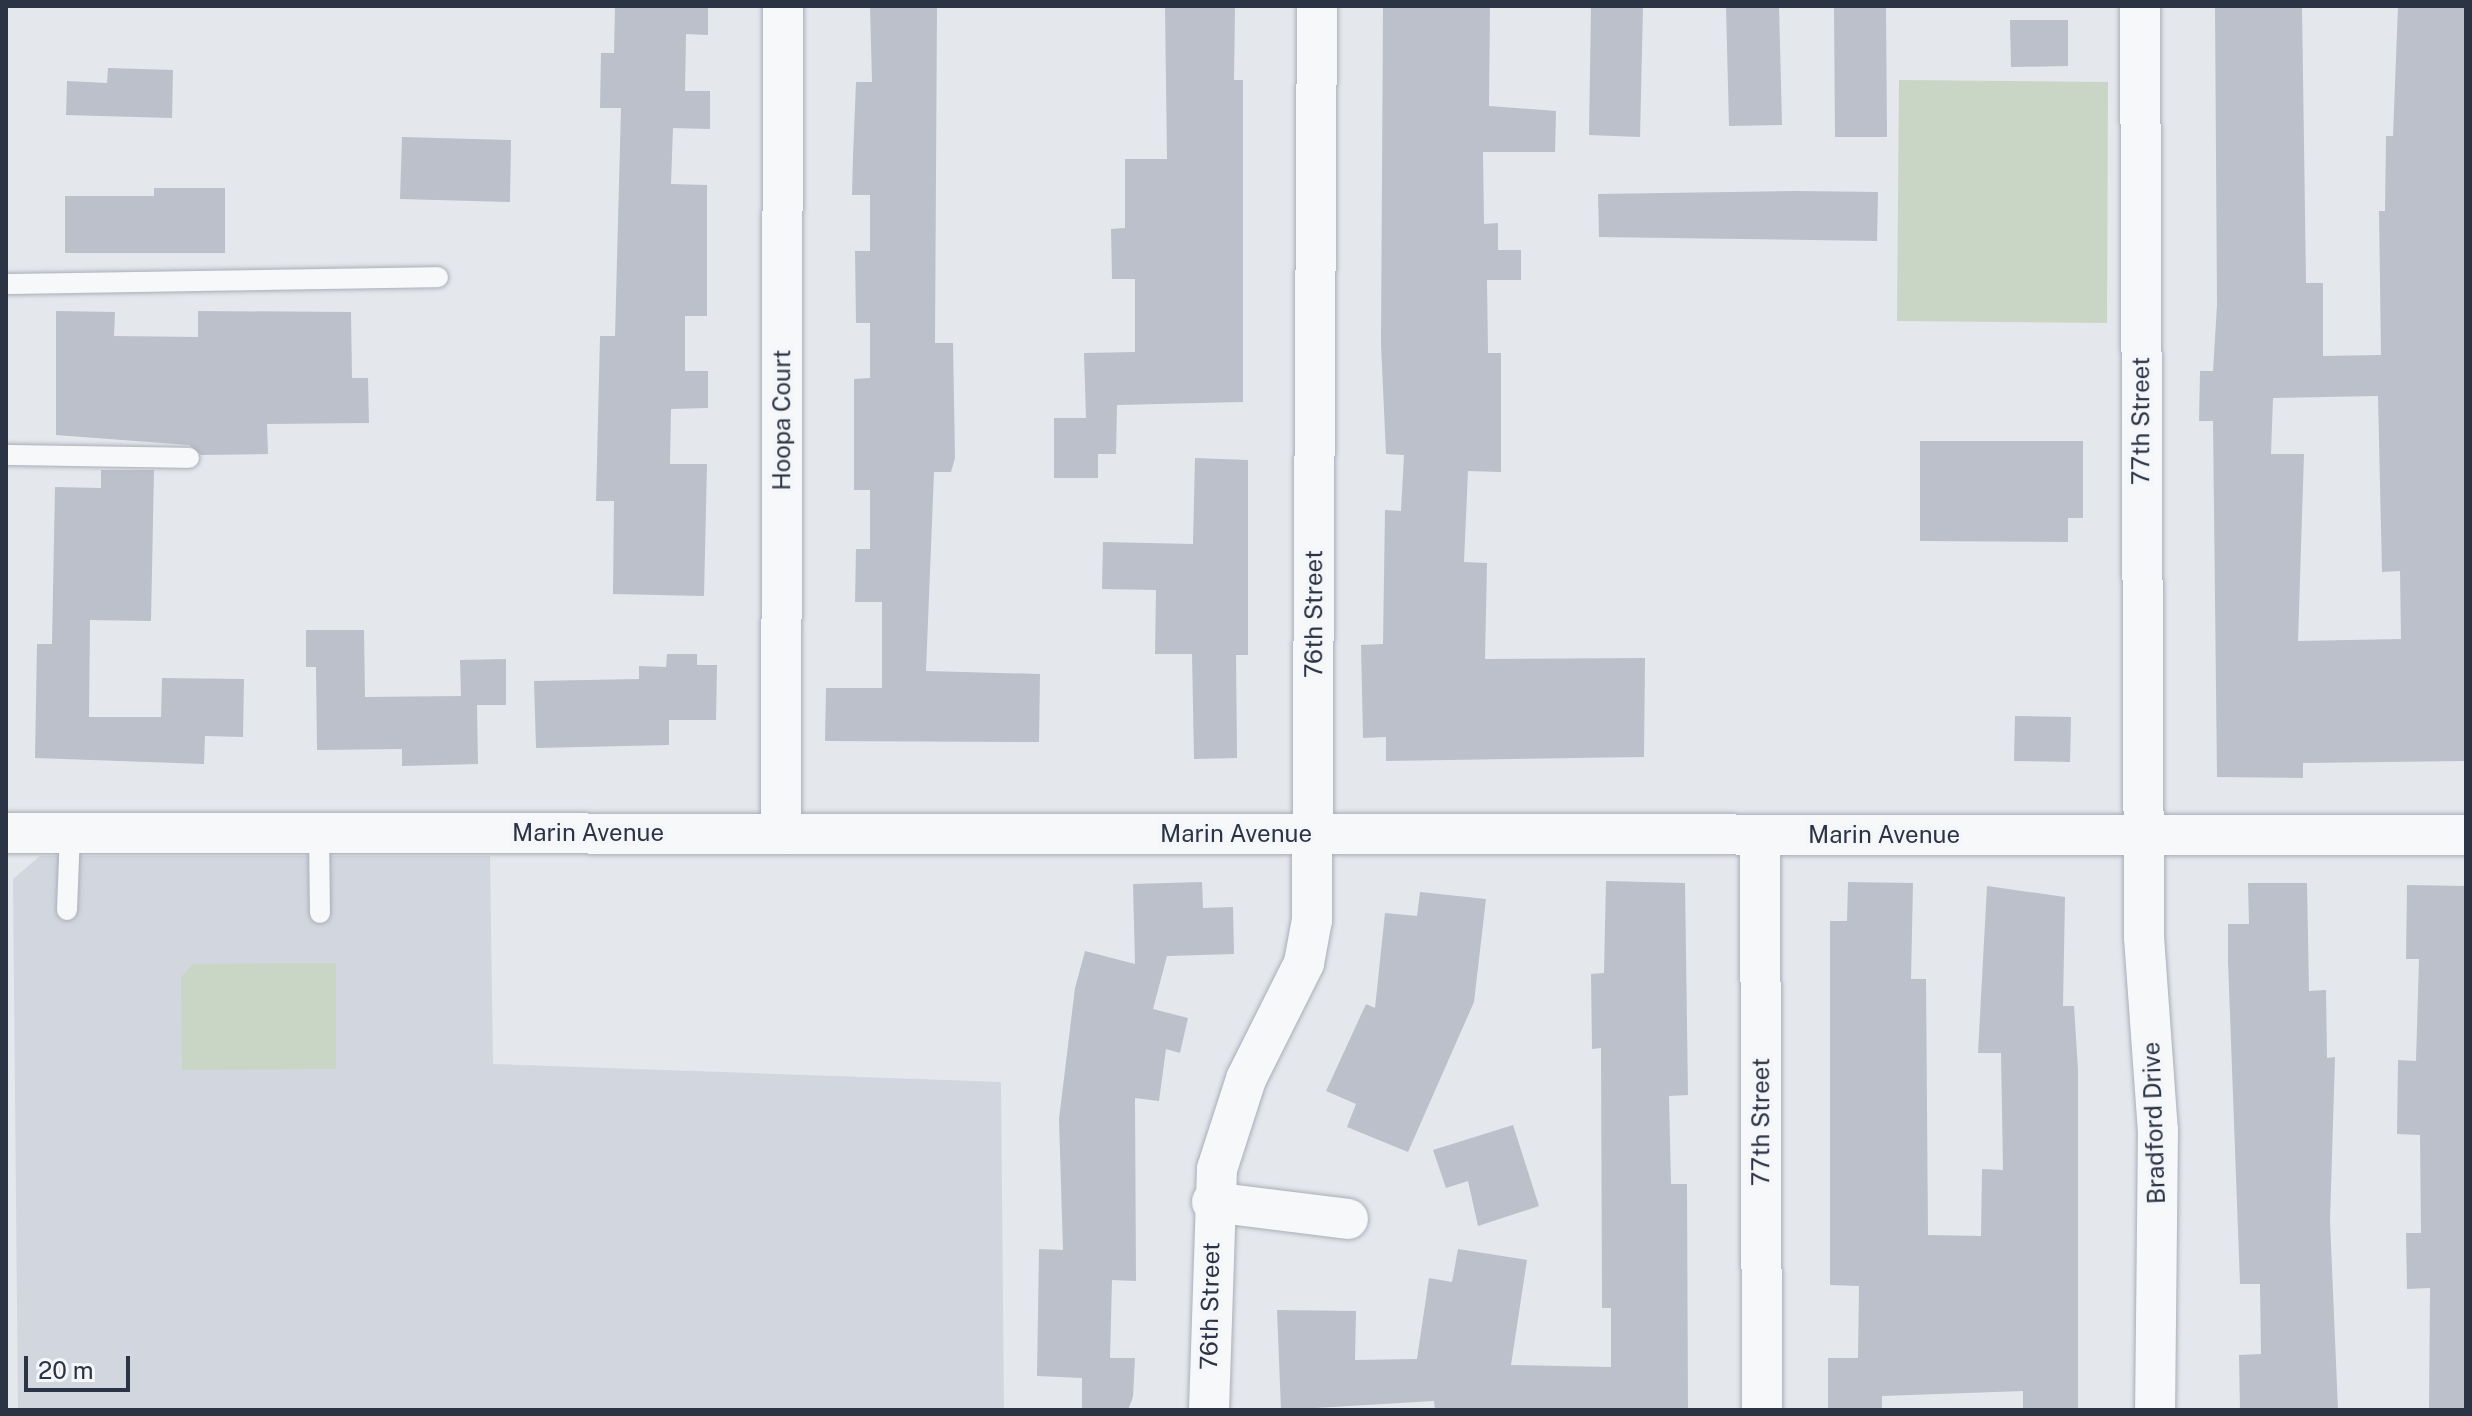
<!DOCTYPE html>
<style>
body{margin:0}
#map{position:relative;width:2472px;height:1416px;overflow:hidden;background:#e4e7ec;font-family:"Public Sans",sans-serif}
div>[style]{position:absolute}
.built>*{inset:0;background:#d2d6de}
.green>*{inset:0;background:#c9d6c5}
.building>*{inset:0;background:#bbc0ca}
.roads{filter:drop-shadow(0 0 2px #a9aeb7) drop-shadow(0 0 2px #a9aeb7)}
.service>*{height:20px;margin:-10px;padding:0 10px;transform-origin:10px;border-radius:10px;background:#f7f8fa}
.minor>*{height:40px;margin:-20px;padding:0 20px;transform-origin:20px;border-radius:20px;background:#f7f8fa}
span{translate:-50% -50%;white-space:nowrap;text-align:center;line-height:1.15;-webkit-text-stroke:8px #f4f6f9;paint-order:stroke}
.street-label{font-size:24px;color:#2b3445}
.frame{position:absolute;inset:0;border:8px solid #2b3445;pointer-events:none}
.scale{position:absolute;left:24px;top:1356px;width:106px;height:36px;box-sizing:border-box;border:4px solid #2b3445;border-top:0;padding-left:10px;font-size:24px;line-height:28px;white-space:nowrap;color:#2b3445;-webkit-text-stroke:6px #f4f6f9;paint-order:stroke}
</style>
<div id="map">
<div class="built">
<i style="clip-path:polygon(40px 856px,490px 856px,493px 1064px,1001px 1082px,1004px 1410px,18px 1410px,13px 879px)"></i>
</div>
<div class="green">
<i style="clip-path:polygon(1899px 80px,2108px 82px,2107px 323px,1897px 321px)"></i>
<i style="clip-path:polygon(336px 963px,336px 1069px,182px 1070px,181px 977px,193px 964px)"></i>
</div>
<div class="building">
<i style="clip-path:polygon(615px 6px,708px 6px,708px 35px,686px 34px,685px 91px,710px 91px,710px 129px,673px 128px,671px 184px,707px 185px,707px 316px,685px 316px,685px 371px,708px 371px,708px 408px,671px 409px,670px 464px,707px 464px,704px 596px,613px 594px,614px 501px,596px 501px,600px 336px,615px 336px,621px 108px,600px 108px,601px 53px,614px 53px)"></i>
<i style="clip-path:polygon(870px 6px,937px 6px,935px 343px,953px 343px,955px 458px,951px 472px,934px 472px,926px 671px,1040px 674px,1039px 742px,825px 741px,826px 688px,882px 688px,882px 602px,855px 602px,856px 549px,870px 549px,870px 490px,854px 490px,854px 379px,870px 378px,870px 323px,856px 323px,855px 251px,870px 251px,870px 195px,852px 195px,853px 156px,856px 82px,872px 82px)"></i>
<i style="clip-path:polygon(1165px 6px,1235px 6px,1234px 80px,1243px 80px,1243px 402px,1117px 405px,1116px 454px,1098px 454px,1098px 478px,1054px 478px,1054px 418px,1086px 418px,1084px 353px,1135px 352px,1135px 279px,1112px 279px,1111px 229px,1125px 228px,1125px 159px,1167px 159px)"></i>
<i style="clip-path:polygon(1383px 6px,1490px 6px,1489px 106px,1556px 111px,1555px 152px,1483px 152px,1484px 224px,1498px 223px,1498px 250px,1521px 250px,1521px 280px,1487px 280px,1488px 353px,1501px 353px,1501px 472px,1468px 471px,1464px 562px,1487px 563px,1485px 659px,1645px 658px,1644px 757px,1386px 761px,1386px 737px,1363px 738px,1361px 645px,1383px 644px,1385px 510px,1401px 511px,1404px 455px,1386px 454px,1381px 344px)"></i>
<i style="clip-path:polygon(1591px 6px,1643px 6px,1640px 137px,1589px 135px)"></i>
<i style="clip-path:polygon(1726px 6px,1779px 6px,1782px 125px,1729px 126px)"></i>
<i style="clip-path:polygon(1834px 6px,1886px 6px,1887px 137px,1835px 137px)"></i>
<i style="clip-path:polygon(evenodd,2215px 6px,2302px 6px,2306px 283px,2323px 283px,2323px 356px,2381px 355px,2379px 211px,2385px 211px,2386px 136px,2393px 136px,2398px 6px,2466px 6px,2466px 761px,2303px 763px,2303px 778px,2217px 777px,2213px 421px,2199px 421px,2200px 371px,2213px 371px,2217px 305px,2215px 6px,2378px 396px,2382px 572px,2400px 571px,2401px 639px,2298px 641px,2304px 454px,2271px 454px,2273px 398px,2378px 396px)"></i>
<i style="clip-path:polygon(2010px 20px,2068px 20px,2068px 66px,2011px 67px)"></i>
<i style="clip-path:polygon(108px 68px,173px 70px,172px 118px,66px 115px,67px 81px,107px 83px)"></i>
<i style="clip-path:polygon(402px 137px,511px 140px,510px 202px,400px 199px)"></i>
<i style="clip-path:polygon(154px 188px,225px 188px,225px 253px,65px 253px,65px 196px,154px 196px)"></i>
<i style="clip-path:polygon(1796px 191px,1878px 192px,1877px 241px,1599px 237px,1598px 194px)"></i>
<i style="clip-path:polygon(56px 311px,115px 312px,114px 336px,198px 337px,198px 311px,351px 312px,352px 378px,368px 378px,369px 423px,267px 424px,268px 454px,201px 455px,189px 445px,56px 435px)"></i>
<i style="clip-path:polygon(1920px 441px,2083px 441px,2083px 518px,2068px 518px,2068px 542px,1920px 541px)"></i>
<i style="clip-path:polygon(1195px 458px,1248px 460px,1248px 655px,1236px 655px,1237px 758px,1194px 759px,1192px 654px,1155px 654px,1156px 590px,1102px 589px,1103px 542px,1193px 544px)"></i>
<i style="clip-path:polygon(101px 470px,154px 470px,151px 621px,90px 620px,89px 717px,161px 717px,162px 678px,244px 679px,243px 737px,205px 736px,204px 764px,35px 758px,37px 644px,52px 644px,55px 487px,101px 488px)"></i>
<i style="clip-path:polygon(306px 630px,364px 630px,365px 697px,461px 696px,460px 660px,506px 659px,506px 705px,477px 705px,478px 764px,402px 766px,402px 749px,317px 750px,316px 667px,306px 667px)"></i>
<i style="clip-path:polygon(667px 654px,697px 654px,697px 665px,717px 665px,716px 720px,669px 720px,669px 745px,536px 748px,534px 681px,639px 679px,639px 666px,666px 667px)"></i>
<i style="clip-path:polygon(2015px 716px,2071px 717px,2070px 762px,2014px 761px)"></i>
<i style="clip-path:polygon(1606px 881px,1685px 883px,1688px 1095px,1669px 1096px,1671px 1184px,1687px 1184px,1688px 1410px,1435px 1410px,1434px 1401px,1281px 1410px,1277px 1310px,1356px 1311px,1355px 1360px,1417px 1359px,1429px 1278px,1452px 1282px,1458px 1249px,1527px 1260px,1511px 1365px,1611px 1367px,1611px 1308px,1602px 1308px,1601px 1048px,1592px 1049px,1591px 974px,1604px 973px)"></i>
<i style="clip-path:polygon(1202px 882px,1203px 908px,1233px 907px,1234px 954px,1167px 956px,1153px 1009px,1188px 1018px,1180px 1053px,1166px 1049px,1159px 1101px,1135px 1098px,1136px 1281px,1112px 1280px,1110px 1358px,1135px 1358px,1133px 1397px,1128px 1410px,1082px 1410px,1082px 1378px,1037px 1376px,1039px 1249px,1063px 1250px,1059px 1119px,1075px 988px,1085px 951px,1135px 964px,1133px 884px)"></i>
<i style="clip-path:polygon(1848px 882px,1913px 883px,1911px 979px,1926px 979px,1928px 1235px,1981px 1236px,1982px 1169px,2003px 1170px,2001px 1053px,1978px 1053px,1987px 886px,2065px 897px,2063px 1006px,2074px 1006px,2078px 1070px,2078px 1410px,2023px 1410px,2023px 1391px,1882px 1396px,1882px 1410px,1828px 1410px,1828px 1358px,1858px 1358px,1859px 1286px,1830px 1285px,1830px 921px,1847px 921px)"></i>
<i style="clip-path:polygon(2248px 883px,2307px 883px,2309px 991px,2326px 990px,2327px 1058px,2335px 1057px,2330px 1221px,2338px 1410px,2240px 1410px,2239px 1355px,2261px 1354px,2260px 1284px,2240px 1284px,2228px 961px,2228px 924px,2249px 924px)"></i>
<i style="clip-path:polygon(2407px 885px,2466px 886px,2466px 1410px,2429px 1410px,2430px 1288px,2407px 1289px,2406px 1233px,2421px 1233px,2420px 1135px,2397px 1134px,2398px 1060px,2416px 1061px,2419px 959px,2406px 959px)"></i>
<i style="clip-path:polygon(1420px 892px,1486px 899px,1474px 1002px,1408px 1152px,1347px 1127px,1356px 1104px,1326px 1091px,1366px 1004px,1375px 1008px,1385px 913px,1417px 916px)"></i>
<i style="clip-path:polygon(1513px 1125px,1539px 1206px,1478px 1226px,1468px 1181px,1446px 1188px,1433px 1150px)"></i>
</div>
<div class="roads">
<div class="service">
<i style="left:6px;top:284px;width:432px;rotate:-0.9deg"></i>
<i style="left:6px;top:455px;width:183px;rotate:0.9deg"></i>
<i style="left:319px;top:833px;width:80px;rotate:89.3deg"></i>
<i style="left:67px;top:910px;width:77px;rotate:-87.8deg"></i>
</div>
<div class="minor">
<i style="left:2140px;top:6px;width:931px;rotate:89.75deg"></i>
<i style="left:2144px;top:937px;width:194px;rotate:85.9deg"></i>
<i style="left:2158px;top:1130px;width:280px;rotate:90.6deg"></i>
<i style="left:6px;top:833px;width:2460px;rotate:0.05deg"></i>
<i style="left:781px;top:834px;width:828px;rotate:-89.86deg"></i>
<i style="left:1760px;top:835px;width:575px;rotate:89.8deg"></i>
<i style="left:1212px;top:1202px;width:137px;rotate:7.1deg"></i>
<i style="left:1209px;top:1410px;width:241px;rotate:-88.1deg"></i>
<i style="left:1217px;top:1169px;width:95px;rotate:-72.1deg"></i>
<i style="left:1246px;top:1079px;width:130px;rotate:-63.4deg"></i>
<i style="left:1304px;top:963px;width:44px;rotate:-79.5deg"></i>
<i style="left:1312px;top:920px;width:914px;rotate:-89.69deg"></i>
</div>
</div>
<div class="street-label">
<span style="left:782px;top:420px;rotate:-90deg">Hoopa Court</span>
<span style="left:2141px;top:421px;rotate:-90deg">77th Street</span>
<span style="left:1314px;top:614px;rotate:-90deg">76th Street</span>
<span style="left:588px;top:833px">Marin Avenue</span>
<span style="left:1236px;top:834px">Marin Avenue</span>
<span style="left:1884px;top:835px">Marin Avenue</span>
<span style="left:1761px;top:1122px;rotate:-90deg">77th Street</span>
<span style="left:2154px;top:1123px;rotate:-92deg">Bradford Drive</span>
<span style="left:1210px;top:1306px;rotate:-89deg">76th Street</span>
</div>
<div class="frame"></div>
<div class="scale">20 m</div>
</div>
